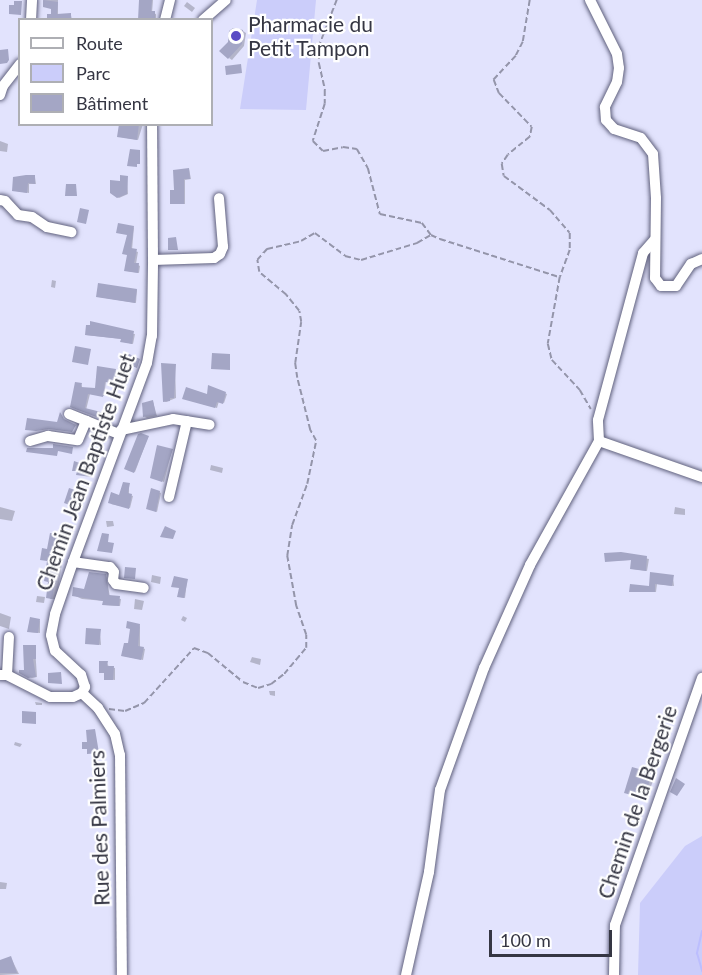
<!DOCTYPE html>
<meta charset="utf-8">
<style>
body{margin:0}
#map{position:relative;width:702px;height:975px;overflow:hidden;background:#e2e3fd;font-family:Lato,sans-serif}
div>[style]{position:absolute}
.green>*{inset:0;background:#cbcdfa}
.shadow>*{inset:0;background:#0003}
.stream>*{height:2px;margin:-1px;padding:0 1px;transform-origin:1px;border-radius:1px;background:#bcbefe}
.building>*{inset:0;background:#a4a6c5}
.path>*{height:1.5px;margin-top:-0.75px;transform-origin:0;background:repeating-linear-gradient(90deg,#9495aa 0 6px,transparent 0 9px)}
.roads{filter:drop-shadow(0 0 2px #60617d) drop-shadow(0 0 2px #60617d)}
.minor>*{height:10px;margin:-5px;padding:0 5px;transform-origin:5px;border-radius:5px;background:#fff}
.dots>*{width:16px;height:16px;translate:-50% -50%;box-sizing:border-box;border:3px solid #fff;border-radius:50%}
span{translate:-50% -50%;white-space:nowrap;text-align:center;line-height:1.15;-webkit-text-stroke:4.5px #fff;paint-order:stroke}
.poi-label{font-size:21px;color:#353643}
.left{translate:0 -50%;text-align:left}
.street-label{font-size:21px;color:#353643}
.legend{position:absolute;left:18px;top:18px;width:195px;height:108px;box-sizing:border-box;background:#fff;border:2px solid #aeafb4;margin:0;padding:8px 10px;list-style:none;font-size:18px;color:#353643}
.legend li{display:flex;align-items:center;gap:12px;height:30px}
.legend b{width:30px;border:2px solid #aeafb4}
.scale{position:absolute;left:489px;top:930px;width:123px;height:27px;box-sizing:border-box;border:3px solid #353643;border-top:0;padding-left:8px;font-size:18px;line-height:21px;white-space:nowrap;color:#353643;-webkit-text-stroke:4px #fff;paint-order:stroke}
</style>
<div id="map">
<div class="green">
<i style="clip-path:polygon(257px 0,316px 0,306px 110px,240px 109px)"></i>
<i style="clip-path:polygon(702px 836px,702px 975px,638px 975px,640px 903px,685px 846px)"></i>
</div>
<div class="shadow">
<i style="clip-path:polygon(44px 0,58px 0,58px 15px,71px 15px,72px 20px,53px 20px,53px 9px,44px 6px)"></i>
<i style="clip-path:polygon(139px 0,153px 0,152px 13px,156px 14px,156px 20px,139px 20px)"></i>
<i style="clip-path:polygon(187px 2px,195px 8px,192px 12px,184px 6px)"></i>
<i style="clip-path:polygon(243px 31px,246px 33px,244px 46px,232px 60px,229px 58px)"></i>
<i style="clip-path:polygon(132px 124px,143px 124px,138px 140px,121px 137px)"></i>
<i style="clip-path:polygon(0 141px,8px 144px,7px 152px,0 151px)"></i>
<i style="clip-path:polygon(189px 169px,191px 179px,185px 180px,185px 204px,173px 204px,176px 192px)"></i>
<i style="clip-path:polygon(35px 177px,36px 184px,29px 184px,29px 193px,16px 191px)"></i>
<i style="clip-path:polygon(127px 177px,128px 194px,119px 198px,111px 192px)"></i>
<i style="clip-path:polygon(134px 227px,132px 250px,138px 252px,136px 264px,140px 266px,139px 273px,127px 271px,128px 235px)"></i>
<i style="clip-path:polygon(52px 280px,56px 281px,55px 288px,51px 287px)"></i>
<i style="clip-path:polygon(137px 290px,136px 303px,99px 297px)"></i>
<i style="clip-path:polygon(135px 334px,133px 344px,124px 342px,122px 339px,86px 335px)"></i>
<i style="clip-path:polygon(175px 365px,176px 398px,166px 402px,164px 401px)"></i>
<i style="clip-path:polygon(116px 370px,116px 383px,106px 382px,104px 396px,90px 394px,86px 410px,109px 416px,109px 421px,72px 406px,82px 384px,82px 388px,96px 390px)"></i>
<i style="clip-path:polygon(209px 387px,227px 394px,224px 403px,219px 401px,217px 408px,185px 399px,209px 397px)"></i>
<i style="clip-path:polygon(153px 402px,157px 416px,147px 418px,145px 417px)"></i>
<i style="clip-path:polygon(92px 433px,107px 439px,106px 442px,92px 437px)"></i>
<i style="clip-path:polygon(148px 437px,135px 472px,126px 469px)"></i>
<i style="clip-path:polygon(172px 450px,164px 482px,153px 478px)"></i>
<i style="clip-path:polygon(211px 465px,223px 468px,222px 473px,210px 470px)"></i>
<i style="clip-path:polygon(129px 485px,129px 495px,133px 496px,130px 508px,111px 504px)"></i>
<i style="clip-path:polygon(70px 490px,85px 495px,81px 507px,66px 502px)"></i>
<i style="clip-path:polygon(153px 490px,161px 493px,157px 512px,149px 509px)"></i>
<i style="clip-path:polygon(0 507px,15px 511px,12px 521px,0 519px)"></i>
<i style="clip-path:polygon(675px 507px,685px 509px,685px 515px,674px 514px)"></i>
<i style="clip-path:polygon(106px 521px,113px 521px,114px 526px,107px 527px)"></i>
<i style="clip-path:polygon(63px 536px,66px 538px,58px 589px,55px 599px,50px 599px,49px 561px,42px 559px)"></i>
<i style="clip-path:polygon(621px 553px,649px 559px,647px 571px,633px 569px,632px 560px,607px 561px)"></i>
<i style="clip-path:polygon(651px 574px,673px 577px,674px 586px,657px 584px,656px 592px,632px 592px,650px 587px)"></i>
<i style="clip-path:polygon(106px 575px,110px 597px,121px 599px,120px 606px,105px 605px,104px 601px,82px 599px,73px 595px,85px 591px)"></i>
<i style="clip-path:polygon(152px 575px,161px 577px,160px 584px,151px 582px)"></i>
<i style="clip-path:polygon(187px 581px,185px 598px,180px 597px,181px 588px)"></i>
<i style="clip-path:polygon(37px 596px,45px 597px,44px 603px,36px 602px)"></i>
<i style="clip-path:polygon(135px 599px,144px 601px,142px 610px,134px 609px)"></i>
<i style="clip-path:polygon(0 613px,11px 617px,9px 629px,0 626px)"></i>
<i style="clip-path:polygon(183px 616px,187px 618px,185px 622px,181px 620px)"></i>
<i style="clip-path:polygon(40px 620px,40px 633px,30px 632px)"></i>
<i style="clip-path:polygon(140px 625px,140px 647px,145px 649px,143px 660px,124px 656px)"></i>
<i style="clip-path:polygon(100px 631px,101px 645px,87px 643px)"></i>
<i style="clip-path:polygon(35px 647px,37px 677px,32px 678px,20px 672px,25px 672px)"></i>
<i style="clip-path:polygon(252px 657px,261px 659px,260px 665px,250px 662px)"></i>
<i style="clip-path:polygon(107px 663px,109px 667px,115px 668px,115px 680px,105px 679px)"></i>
<i style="clip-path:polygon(269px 691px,275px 691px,275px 696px,270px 695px)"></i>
<i style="clip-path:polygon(35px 702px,42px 703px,42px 705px,36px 705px)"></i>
<i style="clip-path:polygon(15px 742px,22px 744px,20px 747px,14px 745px)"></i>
<i style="clip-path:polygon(652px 775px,655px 776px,646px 799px,626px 792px)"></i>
<i style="clip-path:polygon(0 882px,7px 883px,6px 889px,0 889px)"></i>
<i style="clip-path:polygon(11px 958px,19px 974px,0 975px,0 961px)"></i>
</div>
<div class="stream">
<i style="left:702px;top:931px;width:23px;rotate:103deg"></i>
<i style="left:697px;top:953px;width:19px;rotate:74deg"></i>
</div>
<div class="building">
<i style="clip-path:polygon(43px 0,58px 2px,57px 14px,71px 13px,71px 20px,47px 20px,47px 14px,51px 14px,51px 9px,43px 7px)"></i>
<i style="clip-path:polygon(139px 0,152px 0,151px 11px,155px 11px,155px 20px,138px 20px)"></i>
<i style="clip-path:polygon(14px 1px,22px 1px,21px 15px,9px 14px,9px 5px,14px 5px)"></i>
<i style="clip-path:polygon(233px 28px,243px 30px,242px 44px,228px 59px,219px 51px,228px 42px,229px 31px)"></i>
<i style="clip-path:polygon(8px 49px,9px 60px,7px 63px,0 64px,0 50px)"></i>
<i style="clip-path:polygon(241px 64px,242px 73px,226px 75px,225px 66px)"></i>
<i style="clip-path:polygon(119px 124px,139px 124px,137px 140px,117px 137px)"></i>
<i style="clip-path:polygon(130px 149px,140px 150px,140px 164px,137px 164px,137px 167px,127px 166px)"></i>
<i style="clip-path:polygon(189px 168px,190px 179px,184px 179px,184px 204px,170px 204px,170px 190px,174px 190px,173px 170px)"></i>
<i style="clip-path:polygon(26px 175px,35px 175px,35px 184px,28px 183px,27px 193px,12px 191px,13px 177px)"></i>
<i style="clip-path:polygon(120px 175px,128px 176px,127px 194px,117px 198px,110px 193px,110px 180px,120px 181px)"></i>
<i style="clip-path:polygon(66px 184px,76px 184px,77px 196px,65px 196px)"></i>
<i style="clip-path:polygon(80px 208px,89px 210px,86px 224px,77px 222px)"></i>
<i style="clip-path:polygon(118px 223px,134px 226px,131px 248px,137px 249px,134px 263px,139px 263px,138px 273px,124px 271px,127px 255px,122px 254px,127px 235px,116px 233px)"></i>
<i style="clip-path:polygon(176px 237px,178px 250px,168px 250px,168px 238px)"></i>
<i style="clip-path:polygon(98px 283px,137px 289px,135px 303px,96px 297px)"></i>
<i style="clip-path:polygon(90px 321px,134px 331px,132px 344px,120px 342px,121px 339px,85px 335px,86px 325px,90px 325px)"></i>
<i style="clip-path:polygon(75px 346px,91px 349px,88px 365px,72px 362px)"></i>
<i style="clip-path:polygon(127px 353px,140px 359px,137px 368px,124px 363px)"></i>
<i style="clip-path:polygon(212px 353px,230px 354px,230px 370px,211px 369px)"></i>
<i style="clip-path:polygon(161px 363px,176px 364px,174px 398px,170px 398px,170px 401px,163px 402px)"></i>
<i style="clip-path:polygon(97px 366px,116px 369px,115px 383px,105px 382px,103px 397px,88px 394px,85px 408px,109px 414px,107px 421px,70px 407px,75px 382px,82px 383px,81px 387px,95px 388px)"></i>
<i style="clip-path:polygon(208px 385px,226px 392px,223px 404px,217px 402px,215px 408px,182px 399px,186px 387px,207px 394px)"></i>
<i style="clip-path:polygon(153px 400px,156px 415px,143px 417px,142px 403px)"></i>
<i style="clip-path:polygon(60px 412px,64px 419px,76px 425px,72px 432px,49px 429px,36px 431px,25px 430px,27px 418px,57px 422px)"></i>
<i style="clip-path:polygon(141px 433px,149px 436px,134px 473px,124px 469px,138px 434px)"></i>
<i style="clip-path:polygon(53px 444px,73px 447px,72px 454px,58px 451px,57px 456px,26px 452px,27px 448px,53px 448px)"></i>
<i style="clip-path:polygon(157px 445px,173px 449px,162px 482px,150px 478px)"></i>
<i style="clip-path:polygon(74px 461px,94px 468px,92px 477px,76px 475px,77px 471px,72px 471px)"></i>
<i style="clip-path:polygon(123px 482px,130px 483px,128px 493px,132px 494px,129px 509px,108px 503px,111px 492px,119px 495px)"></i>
<i style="clip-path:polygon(69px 488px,84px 493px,79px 508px,64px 503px)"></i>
<i style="clip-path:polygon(151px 488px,160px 491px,156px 512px,146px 509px)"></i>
<i style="clip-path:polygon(165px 526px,176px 531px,173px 539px,160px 537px)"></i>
<i style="clip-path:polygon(50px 533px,64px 535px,52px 599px,46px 598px,48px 582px,44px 581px,47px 561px,40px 560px,42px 548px,47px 549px)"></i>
<i style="clip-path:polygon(102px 533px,109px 534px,108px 542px,114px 543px,112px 553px,97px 551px)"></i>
<i style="clip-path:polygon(621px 552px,647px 556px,646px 571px,630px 569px,631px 560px,605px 562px,604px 553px)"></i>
<i style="clip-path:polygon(125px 567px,136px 568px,135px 579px,124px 578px)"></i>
<i style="clip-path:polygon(89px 572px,106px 574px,109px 595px,120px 596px,119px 606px,102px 605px,103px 601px,72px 596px,73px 587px,84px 589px)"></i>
<i style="clip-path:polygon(650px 572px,674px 575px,672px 586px,655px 584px,655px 592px,629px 592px,630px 584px,649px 586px)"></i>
<i style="clip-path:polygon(174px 576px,188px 579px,184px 598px,177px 597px,179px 588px,171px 587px)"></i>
<i style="clip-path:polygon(30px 617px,40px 619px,38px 633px,27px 632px)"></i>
<i style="clip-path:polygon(127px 621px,140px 624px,138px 646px,144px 647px,141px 660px,121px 656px,124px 643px,128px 643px,130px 629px,126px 628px)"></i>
<i style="clip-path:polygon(86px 628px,101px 629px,99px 645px,85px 644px)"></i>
<i style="clip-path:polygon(23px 645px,36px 645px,36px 659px,33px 659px,36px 677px,28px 678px,19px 673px,19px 670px,24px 670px)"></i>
<i style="clip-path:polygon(99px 661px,108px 661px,107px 666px,114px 666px,113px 680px,104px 680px,104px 673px,99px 673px)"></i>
<i style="clip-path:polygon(61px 672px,62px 684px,48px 683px,48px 673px)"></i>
<i style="clip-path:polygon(22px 711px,36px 712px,36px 724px,22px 723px)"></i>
<i style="clip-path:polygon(95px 729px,99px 753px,87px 754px,87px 749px,82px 749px,82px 742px,87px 742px,86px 730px)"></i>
<i style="clip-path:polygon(632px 767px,653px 773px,643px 798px,624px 793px)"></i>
<i style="clip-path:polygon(676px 778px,685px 784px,677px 796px,670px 792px)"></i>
<i style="clip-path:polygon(11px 956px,17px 973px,0 973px,0 960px)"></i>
</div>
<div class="path">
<i style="left:337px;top:0;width:47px;rotate:111.1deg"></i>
<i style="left:320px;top:44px;width:19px;rotate:93deg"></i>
<i style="left:319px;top:63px;width:28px;rotate:77deg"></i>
<i style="left:325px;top:90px;width:14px;rotate:90deg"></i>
<i style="left:325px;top:104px;width:39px;rotate:108deg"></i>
<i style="left:313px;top:141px;width:14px;rotate:45deg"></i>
<i style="left:323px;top:151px;width:20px;rotate:-11deg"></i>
<i style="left:343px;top:147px;width:14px;rotate:8deg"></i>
<i style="left:357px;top:149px;width:22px;rotate:60deg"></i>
<i style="left:368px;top:168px;width:48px;rotate:75.4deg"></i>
<i style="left:380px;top:214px;width:43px;rotate:12.1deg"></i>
<i style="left:422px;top:223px;width:15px;rotate:53deg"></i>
<i style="left:431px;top:235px;width:10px;rotate:24deg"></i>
<i style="left:440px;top:239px;width:125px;rotate:17.7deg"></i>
<i style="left:530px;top:0;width:43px;rotate:99.5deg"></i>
<i style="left:523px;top:42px;width:16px;rotate:117deg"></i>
<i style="left:516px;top:56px;width:33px;rotate:133deg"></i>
<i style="left:494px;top:80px;width:14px;rotate:69deg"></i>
<i style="left:499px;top:93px;width:47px;rotate:45.9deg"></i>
<i style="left:532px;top:127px;width:10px;rotate:101deg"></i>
<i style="left:530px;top:137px;width:28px;rotate:141deg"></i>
<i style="left:508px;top:155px;width:11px;rotate:124deg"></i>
<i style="left:502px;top:164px;width:12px;rotate:81deg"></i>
<i style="left:504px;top:176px;width:57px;rotate:36.5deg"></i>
<i style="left:550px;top:210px;width:30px;rotate:49deg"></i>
<i style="left:570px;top:233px;width:17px;rotate:90deg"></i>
<i style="left:570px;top:250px;width:29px;rotate:110deg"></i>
<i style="left:560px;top:277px;width:68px;rotate:100.2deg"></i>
<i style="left:548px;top:344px;width:16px;rotate:76deg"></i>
<i style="left:552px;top:360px;width:41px;rotate:47deg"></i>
<i style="left:580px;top:390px;width:22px;rotate:60deg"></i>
<i style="left:109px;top:709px;width:16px;rotate:7deg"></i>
<i style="left:125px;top:711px;width:21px;rotate:-23deg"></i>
<i style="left:144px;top:703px;width:74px;rotate:-47.7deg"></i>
<i style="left:194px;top:648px;width:15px;rotate:20deg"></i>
<i style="left:208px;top:653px;width:45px;rotate:39.6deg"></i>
<i style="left:243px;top:682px;width:16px;rotate:22deg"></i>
<i style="left:258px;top:688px;width:14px;rotate:-17deg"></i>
<i style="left:271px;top:684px;width:16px;rotate:-38deg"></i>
<i style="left:284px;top:674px;width:34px;rotate:-50deg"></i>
<i style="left:306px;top:648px;width:13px;rotate:-90deg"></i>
<i style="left:306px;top:635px;width:31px;rotate:-109deg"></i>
<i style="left:296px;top:606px;width:51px;rotate:-100.2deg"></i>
<i style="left:287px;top:556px;width:31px;rotate:-81deg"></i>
<i style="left:292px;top:525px;width:44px;rotate:-69.9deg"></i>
<i style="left:307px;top:484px;width:44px;rotate:-78.2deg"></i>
<i style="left:316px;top:441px;width:13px;rotate:-119deg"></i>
<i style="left:310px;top:430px;width:54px;rotate:-104deg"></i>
<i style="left:297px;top:378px;width:15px;rotate:-98deg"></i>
<i style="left:295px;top:363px;width:41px;rotate:-81.7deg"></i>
<i style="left:301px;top:322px;width:11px;rotate:-100deg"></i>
<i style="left:299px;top:311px;width:21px;rotate:-129deg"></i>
<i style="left:286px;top:295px;width:35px;rotate:-140deg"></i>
<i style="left:259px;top:272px;width:12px;rotate:-99deg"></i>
<i style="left:257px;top:260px;width:15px;rotate:-48deg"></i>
<i style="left:267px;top:249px;width:35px;rotate:-13deg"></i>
<i style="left:301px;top:241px;width:16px;rotate:-30deg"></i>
<i style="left:315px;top:233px;width:38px;rotate:37deg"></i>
<i style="left:345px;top:256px;width:16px;rotate:14deg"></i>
<i style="left:361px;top:260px;width:59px;rotate:-16.9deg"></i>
<i style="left:417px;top:243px;width:16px;rotate:-30deg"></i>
</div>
<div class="roads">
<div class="minor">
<i style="left:590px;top:0;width:60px;rotate:63.4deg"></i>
<i style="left:617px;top:54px;width:14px;rotate:82deg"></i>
<i style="left:619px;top:68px;width:14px;rotate:98deg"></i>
<i style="left:617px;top:82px;width:28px;rotate:116deg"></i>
<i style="left:605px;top:107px;width:13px;rotate:86deg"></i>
<i style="left:606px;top:120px;width:12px;rotate:48deg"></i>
<i style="left:614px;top:129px;width:28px;rotate:18deg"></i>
<i style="left:641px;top:138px;width:20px;rotate:53deg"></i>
<i style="left:653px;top:154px;width:44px;rotate:86.1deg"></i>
<i style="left:656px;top:198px;width:80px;rotate:90.7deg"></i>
<i style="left:655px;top:278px;width:10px;rotate:53deg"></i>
<i style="left:661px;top:286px;width:15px"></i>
<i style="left:676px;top:286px;width:27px;rotate:-56deg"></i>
<i style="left:691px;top:264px;width:12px;rotate:-24deg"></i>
<i style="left:31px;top:20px;width:20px;rotate:-87deg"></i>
<i style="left:165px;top:20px;width:21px;rotate:-76deg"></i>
<i style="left:203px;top:20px;width:30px;rotate:-41deg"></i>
<i style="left:0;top:95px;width:9px;rotate:-72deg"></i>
<i style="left:3px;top:86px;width:28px;rotate:-52deg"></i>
<i style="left:0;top:200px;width:5px;rotate:11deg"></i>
<i style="left:5px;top:201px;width:19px;rotate:47deg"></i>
<i style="left:18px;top:215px;width:14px;rotate:8deg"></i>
<i style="left:32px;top:217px;width:18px;rotate:34deg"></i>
<i style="left:47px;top:227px;width:25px;rotate:12deg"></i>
<i style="left:153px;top:260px;width:61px;rotate:-1.9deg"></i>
<i style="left:214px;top:258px;width:7px;rotate:-34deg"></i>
<i style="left:220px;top:254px;width:8px;rotate:-67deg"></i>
<i style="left:223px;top:247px;width:49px;rotate:-94.7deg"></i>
<i style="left:69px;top:414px;width:54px;rotate:21.8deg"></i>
<i style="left:121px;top:430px;width:53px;rotate:-11.9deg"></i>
<i style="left:173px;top:419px;width:37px;rotate:9deg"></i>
<i style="left:30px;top:441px;width:19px;rotate:-16deg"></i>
<i style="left:48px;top:436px;width:30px;rotate:8deg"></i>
<i style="left:78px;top:440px;width:21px;rotate:-67deg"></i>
<i style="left:599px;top:441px;width:21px;rotate:-93deg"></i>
<i style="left:598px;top:420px;width:173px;rotate:-74.9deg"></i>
<i style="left:643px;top:253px;width:18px;rotate:-49deg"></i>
<i style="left:169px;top:497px;width:78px;rotate:-76.7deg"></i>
<i style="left:73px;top:562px;width:37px;rotate:8deg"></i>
<i style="left:110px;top:567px;width:6px;rotate:51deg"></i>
<i style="left:114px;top:572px;width:8px;rotate:97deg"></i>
<i style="left:113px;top:580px;width:5px;rotate:53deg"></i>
<i style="left:116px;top:584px;width:28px;rotate:8deg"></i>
<i style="left:0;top:675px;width:7px"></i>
<i style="left:7px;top:675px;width:48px;rotate:27.1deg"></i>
<i style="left:50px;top:697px;width:23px"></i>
<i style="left:73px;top:697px;width:10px;rotate:-24deg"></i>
<i style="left:82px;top:693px;width:7px;rotate:-63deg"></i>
<i style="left:85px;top:687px;width:13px;rotate:-108deg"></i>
<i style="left:81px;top:675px;width:35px;rotate:-137deg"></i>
<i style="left:55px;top:651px;width:16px;rotate:-104deg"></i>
<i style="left:51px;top:635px;width:21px;rotate:-79deg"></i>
<i style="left:55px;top:614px;width:55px;rotate:-70.9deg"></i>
<i style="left:73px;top:562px;width:212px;rotate:-69.6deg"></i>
<i style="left:147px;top:363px;width:27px;rotate:-80deg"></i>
<i style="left:152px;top:336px;width:76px;rotate:-89.2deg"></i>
<i style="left:153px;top:260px;width:136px;rotate:-90.4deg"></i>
<i style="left:7px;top:675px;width:38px;rotate:-87deg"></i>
<i style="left:82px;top:693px;width:22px;rotate:43deg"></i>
<i style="left:98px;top:708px;width:31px;rotate:57deg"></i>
<i style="left:115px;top:734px;width:22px;rotate:77deg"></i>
<i style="left:120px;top:755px;width:220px;rotate:89.5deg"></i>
<i style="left:406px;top:975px;width:106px;rotate:-77.4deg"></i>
<i style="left:429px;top:872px;width:83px;rotate:-82.4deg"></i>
<i style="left:440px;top:790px;width:130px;rotate:-70.2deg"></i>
<i style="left:484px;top:668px;width:113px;rotate:-65.9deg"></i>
<i style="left:530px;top:565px;width:142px;rotate:-60.9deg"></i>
<i style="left:599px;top:441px;width:109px;rotate:19.3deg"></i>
<i style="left:614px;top:975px;width:50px;rotate:-88.9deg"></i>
<i style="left:615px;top:925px;width:262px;rotate:-70.6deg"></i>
</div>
</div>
<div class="dots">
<i style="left:236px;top:36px;background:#5a4cc4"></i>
</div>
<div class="poi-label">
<span class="left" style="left:248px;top:36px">Pharmacie du<br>Petit Tampon</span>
</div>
<div class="street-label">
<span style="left:85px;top:472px;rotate:-70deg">Chemin Jean Baptiste Huet</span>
<span style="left:637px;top:802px;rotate:-71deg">Chemin de la Bergerie</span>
<span style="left:99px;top:828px;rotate:-92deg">Rue des Palmiers</span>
</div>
<ul class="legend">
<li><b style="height:8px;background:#fff"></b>Route</li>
<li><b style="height:16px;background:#cbcdfa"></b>Parc</li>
<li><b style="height:16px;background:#a4a6c5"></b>Bâtiment</li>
</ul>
<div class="scale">100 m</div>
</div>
